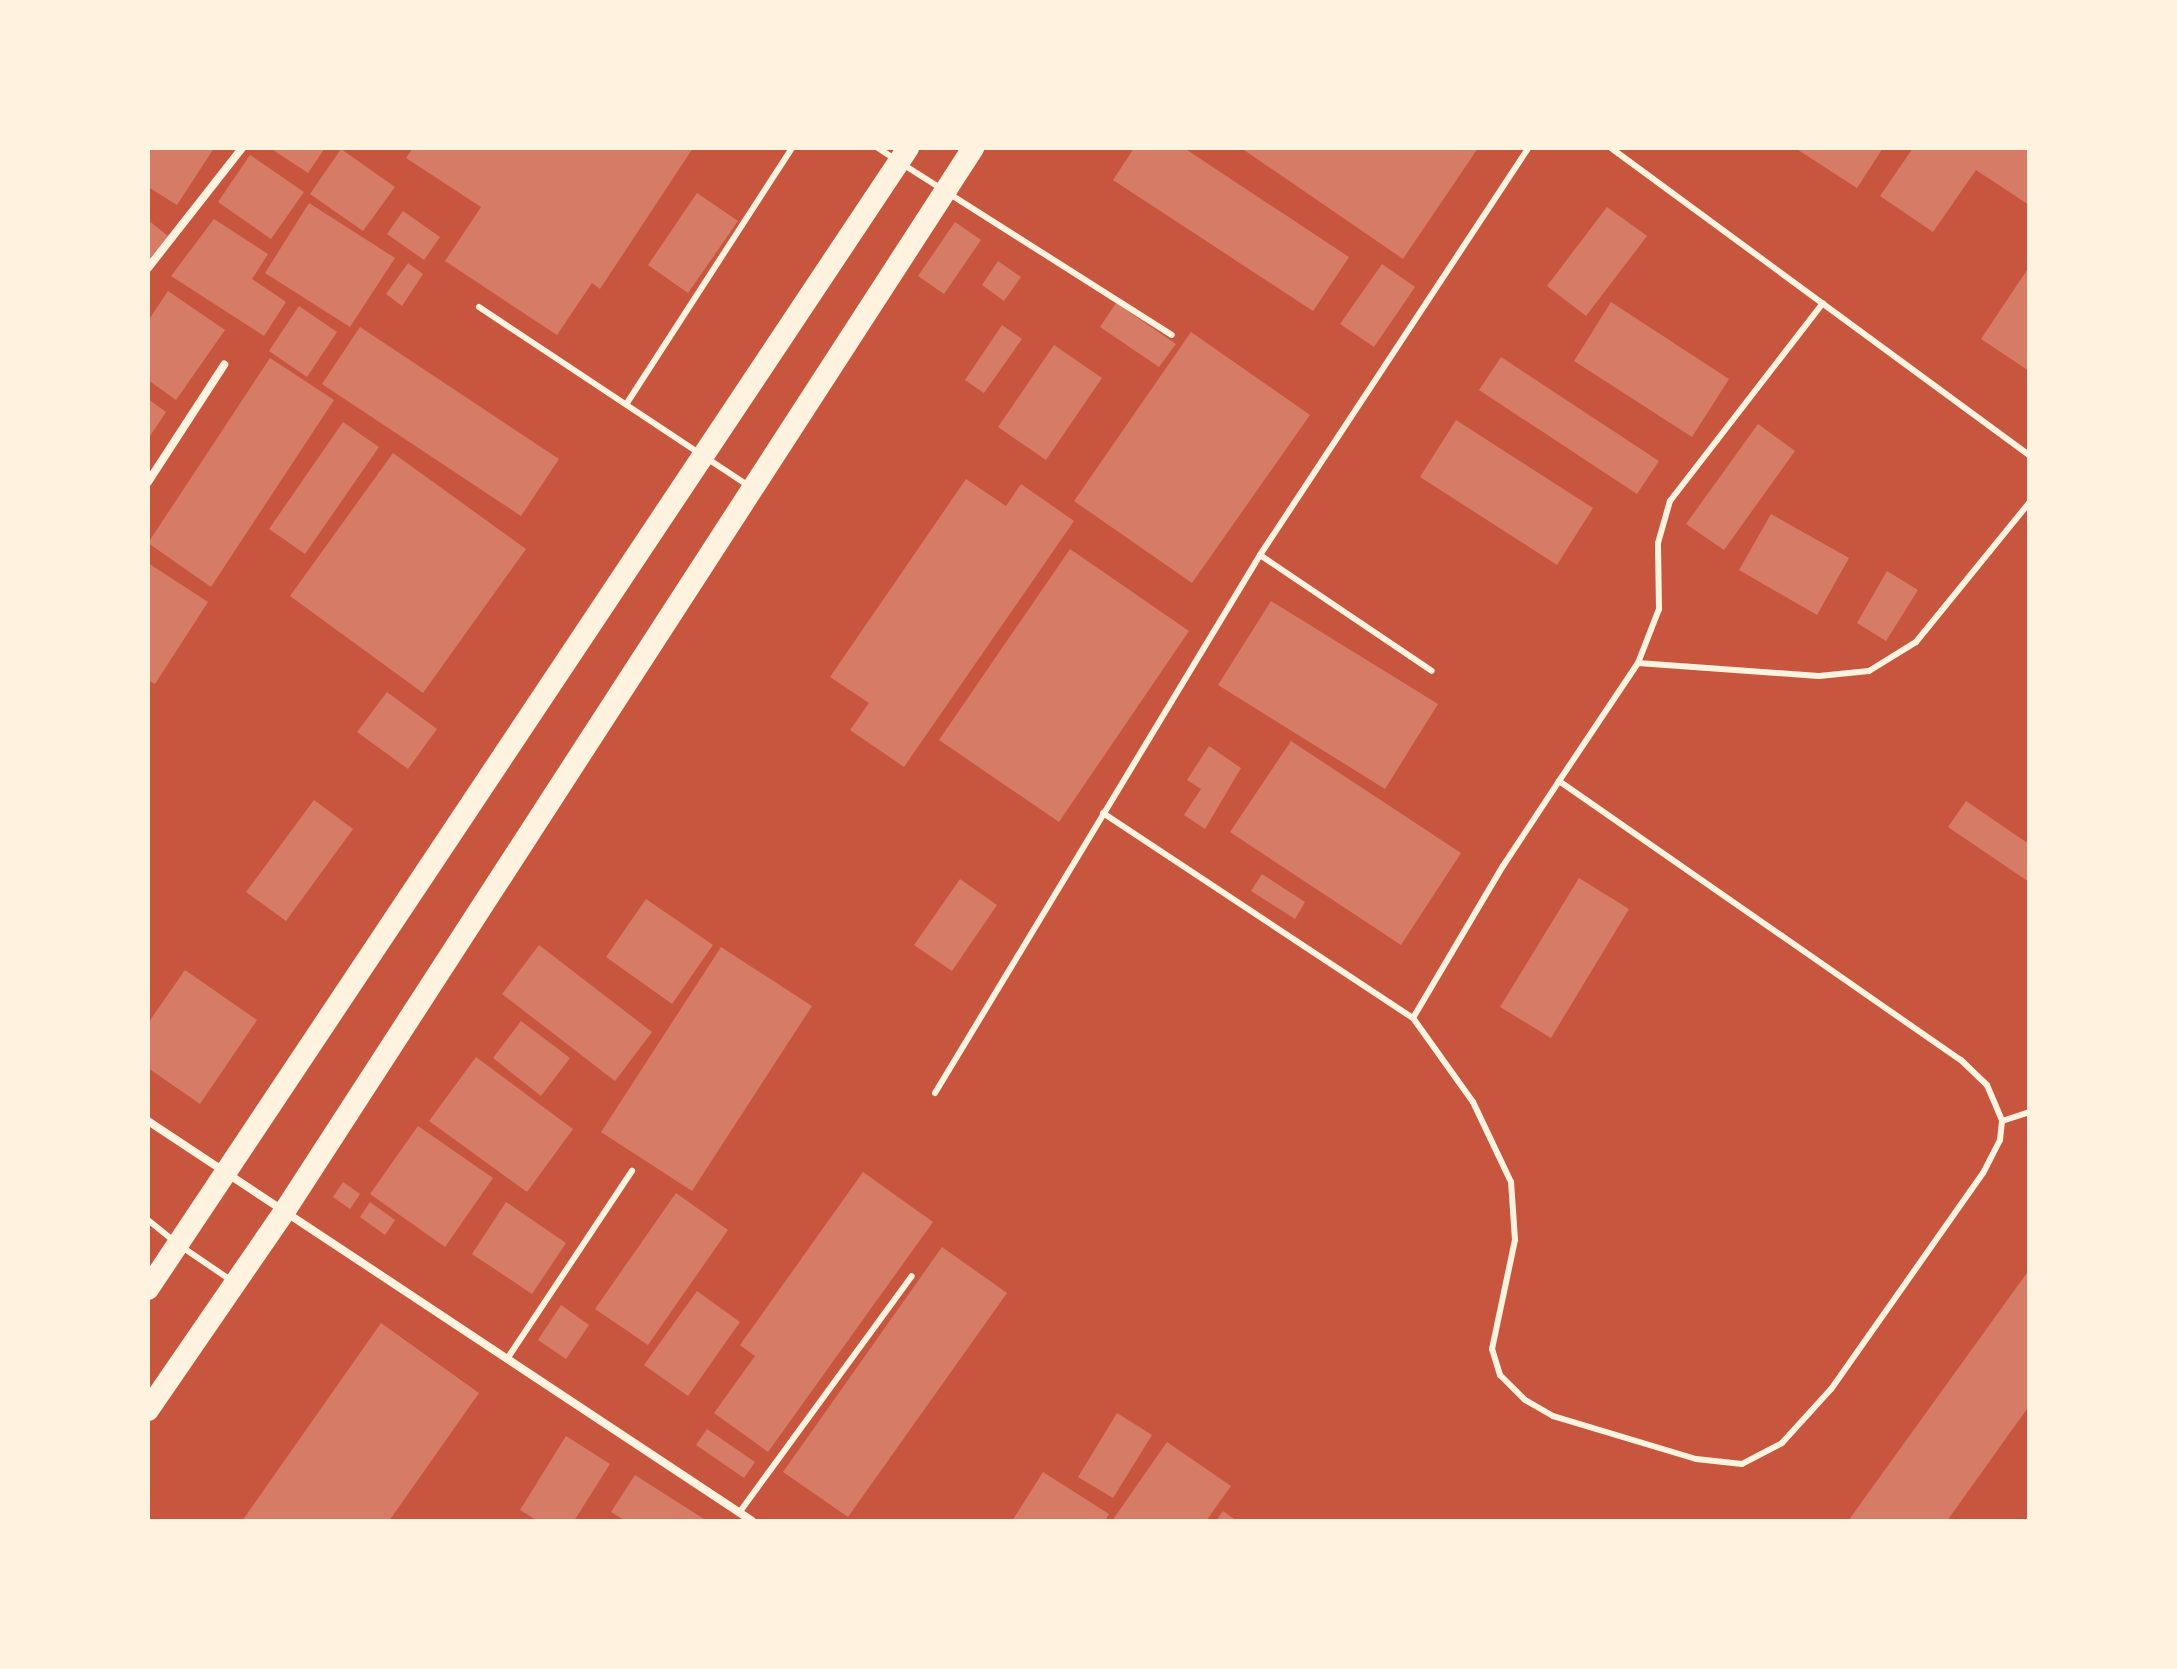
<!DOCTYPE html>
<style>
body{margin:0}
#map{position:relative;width:2177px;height:1669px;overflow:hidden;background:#c8553d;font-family:Rubik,sans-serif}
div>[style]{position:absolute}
.building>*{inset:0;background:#d67c66}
.service>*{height:6px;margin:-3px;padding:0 3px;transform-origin:3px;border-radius:3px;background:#fff3e0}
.minor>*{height:8px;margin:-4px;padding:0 4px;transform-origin:4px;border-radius:4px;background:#fff3e0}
.trunk>*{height:22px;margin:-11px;padding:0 11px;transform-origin:11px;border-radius:11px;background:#fff3e0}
span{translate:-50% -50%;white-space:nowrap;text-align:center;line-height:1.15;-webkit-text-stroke:8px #fff3e0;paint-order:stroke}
.frame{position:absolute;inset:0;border:150px solid #fff3e0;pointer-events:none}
</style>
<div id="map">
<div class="building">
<i style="clip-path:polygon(148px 148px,214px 148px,177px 205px,148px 187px)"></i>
<i style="clip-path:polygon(270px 148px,325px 148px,308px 173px)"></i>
<i style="clip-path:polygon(413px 148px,693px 148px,600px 289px,592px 283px,557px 335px,445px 261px,481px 207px,406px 158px)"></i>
<i style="clip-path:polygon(1134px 148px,1184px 148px,1349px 257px,1313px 311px,1113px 180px)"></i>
<i style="clip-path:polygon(1241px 148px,1478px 148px,1403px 259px)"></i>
<i style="clip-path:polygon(1795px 148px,1883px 148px,1857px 188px)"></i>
<i style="clip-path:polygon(1913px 148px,2029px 148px,2029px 205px,1976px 170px,1933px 232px,1880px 196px)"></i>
<i style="clip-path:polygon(341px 149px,395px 187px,363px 231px,310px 194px)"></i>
<i style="clip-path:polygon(250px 155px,304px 192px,271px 239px,218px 202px)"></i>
<i style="clip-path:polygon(697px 193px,738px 221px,688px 293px,648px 265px)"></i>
<i style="clip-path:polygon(309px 203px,395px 258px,350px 327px,265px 273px)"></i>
<i style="clip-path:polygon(1607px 207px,1647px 236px,1586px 316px,1547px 286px)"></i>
<i style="clip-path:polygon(403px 211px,440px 237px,424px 260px,387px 234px)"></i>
<i style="clip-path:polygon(214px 219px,268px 254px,252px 279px,286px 302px,264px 336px,171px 276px)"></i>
<i style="clip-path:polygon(148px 220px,168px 236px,148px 262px)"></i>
<i style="clip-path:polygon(955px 222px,981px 240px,944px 294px,918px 276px)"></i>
<i style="clip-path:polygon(998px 261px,1021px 277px,1004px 301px,982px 285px)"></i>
<i style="clip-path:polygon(408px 263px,423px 274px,402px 306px,386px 294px)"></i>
<i style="clip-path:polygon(1382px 264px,1415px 287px,1374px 347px,1340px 324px)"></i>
<i style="clip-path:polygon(2029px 267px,2029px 371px,1981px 339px)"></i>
<i style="clip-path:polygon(168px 291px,225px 330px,176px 400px,148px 380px,148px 321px)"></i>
<i style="clip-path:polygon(1611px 302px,1729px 379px,1692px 437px,1574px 361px)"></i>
<i style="clip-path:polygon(1116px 303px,1176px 344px,1159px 367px,1100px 327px)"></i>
<i style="clip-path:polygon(299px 306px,337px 332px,307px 377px,269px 351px)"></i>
<i style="clip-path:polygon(1002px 325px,1022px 339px,984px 393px,965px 380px)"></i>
<i style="clip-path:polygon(360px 327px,559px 459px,521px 516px,322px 384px)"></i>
<i style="clip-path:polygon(1191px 332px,1310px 415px,1192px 583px,1074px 501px)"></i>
<i style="clip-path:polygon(1054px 345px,1102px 378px,1046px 460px,998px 427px)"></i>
<i style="clip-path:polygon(1501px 357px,1659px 461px,1637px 494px,1479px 390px)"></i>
<i style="clip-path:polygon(270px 358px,334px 400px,211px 587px,148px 543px)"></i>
<i style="clip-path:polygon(148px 399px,166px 412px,148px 439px)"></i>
<i style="clip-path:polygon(1456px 420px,1593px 508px,1557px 565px,1420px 477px)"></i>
<i style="clip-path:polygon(343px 422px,379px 447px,305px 554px,269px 529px)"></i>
<i style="clip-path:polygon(1758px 424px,1795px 451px,1724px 550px,1686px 524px)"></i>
<i style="clip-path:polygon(393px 453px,526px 549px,423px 693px,290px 596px)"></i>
<i style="clip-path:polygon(966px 479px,1006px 506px,1021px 484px,1074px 521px,904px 767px,850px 730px,869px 703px,830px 677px)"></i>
<i style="clip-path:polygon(1771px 514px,1849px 558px,1817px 615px,1739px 570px)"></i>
<i style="clip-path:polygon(1070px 549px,1189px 631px,1059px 822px,939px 740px)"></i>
<i style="clip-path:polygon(148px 563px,208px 602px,155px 684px,148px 680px)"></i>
<i style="clip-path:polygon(1887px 571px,1918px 590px,1886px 641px,1857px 623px)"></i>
<i style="clip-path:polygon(1271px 601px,1438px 704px,1385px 789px,1218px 685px)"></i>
<i style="clip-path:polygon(387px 692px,437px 729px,408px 769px,357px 732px)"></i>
<i style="clip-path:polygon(1291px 741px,1461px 853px,1401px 945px,1230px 832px)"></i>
<i style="clip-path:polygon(1209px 746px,1241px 768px,1205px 829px,1184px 815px,1201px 789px,1187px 780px)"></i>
<i style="clip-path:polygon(314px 800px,353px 829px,286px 921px,246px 892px)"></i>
<i style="clip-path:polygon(1966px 801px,2029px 844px,2029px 882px,1948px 827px)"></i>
<i style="clip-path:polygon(1262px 874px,1305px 902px,1295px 919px,1251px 891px)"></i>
<i style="clip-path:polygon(1579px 878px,1629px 909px,1551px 1038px,1500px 1007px)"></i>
<i style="clip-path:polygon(960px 879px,997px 905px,952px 971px,914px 945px)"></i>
<i style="clip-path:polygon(646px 899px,713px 945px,672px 1004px,606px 957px)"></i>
<i style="clip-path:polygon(539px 945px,652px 1032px,615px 1081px,502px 994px)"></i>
<i style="clip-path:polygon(721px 947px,812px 1006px,692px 1191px,601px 1132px)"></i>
<i style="clip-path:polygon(185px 970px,257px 1020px,200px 1104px,148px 1068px,148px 1023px)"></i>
<i style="clip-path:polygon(521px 1021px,570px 1058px,541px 1096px,493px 1058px)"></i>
<i style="clip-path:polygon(476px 1057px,573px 1129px,527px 1192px,429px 1121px)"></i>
<i style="clip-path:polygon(418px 1126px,493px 1178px,445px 1247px,370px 1194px)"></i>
<i style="clip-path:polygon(863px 1172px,933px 1222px,768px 1452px,714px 1413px,755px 1356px,740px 1345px)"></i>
<i style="clip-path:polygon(343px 1182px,360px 1194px,350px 1209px,333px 1197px)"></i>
<i style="clip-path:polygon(676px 1193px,728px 1230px,648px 1345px,595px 1309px)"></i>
<i style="clip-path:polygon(370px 1202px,395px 1220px,385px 1235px,360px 1217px)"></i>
<i style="clip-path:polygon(506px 1202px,566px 1243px,532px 1294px,472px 1254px)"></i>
<i style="clip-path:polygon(942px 1247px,1007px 1293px,848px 1517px,783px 1472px)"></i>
<i style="clip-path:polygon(2029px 1270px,2029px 1406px,1947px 1521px,1848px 1521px)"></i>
<i style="clip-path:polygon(697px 1291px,740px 1322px,688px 1396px,644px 1365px)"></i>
<i style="clip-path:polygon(561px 1305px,589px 1325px,566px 1359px,538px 1340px)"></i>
<i style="clip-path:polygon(381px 1323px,479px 1393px,389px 1521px,242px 1521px)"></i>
<i style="clip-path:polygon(1117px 1413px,1152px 1435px,1113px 1498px,1078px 1477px)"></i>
<i style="clip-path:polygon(707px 1429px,755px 1462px,744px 1478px,696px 1445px)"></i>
<i style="clip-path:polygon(566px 1436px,610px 1464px,574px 1521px,538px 1521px,520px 1510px)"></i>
<i style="clip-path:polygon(1167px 1442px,1231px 1486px,1206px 1521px,1112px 1521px)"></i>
<i style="clip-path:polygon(1043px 1472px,1109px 1514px,1105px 1521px,1012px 1521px)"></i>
<i style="clip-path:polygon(635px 1475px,707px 1521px,626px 1521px,611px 1512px)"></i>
<i style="clip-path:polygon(1223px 1511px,1237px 1521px,1216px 1521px)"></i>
</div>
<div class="service">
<i style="left:878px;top:148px;width:20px;rotate:33deg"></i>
<i style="left:1611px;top:148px;width:519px;rotate:36.3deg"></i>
<i style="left:904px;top:165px;width:317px;rotate:32.4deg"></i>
<i style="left:479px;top:307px;width:264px;rotate:33.6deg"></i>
<i style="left:627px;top:403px;width:304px;rotate:-57.1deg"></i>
<i style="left:708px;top:459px;width:49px;rotate:33.4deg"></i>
<i style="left:1260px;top:555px;width:207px;rotate:34deg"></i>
<i style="left:1638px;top:663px;width:181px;rotate:4.1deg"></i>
<i style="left:1819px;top:676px;width:50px;rotate:-5.7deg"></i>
<i style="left:1869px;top:671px;width:55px;rotate:-31.7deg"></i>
<i style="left:1916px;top:642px;width:179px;rotate:-50.9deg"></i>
<i style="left:1559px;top:781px;width:489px;rotate:34.8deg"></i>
<i style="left:1961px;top:1060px;width:36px;rotate:44deg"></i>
<i style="left:1987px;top:1085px;width:39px;rotate:67deg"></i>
<i style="left:2002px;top:1121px;width:19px;rotate:96deg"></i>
<i style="left:2000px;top:1140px;width:37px;rotate:117deg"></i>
<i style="left:1983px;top:1173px;width:264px;rotate:125.1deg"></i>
<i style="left:1831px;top:1389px;width:73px;rotate:132.2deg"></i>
<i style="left:1782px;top:1443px;width:45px;rotate:152.3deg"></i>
<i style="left:1742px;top:1464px;width:46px;rotate:-173.8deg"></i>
<i style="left:1696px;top:1459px;width:149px;rotate:-163.3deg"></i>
<i style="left:1553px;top:1416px;width:32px;rotate:-150deg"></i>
<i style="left:1525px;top:1400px;width:35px;rotate:-135deg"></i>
<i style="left:1500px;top:1375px;width:27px;rotate:-107deg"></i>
<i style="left:1492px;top:1349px;width:111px;rotate:-78.1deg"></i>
<i style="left:1515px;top:1240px;width:58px;rotate:-93.9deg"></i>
<i style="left:1511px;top:1182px;width:89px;rotate:-115.4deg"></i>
<i style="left:1473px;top:1102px;width:103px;rotate:-125.5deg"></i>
<i style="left:1413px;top:1018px;width:177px;rotate:-59.4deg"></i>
<i style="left:1503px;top:866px;width:102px;rotate:-56.6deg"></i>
<i style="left:1559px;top:781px;width:142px;rotate:-56.2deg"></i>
<i style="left:1638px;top:663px;width:58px;rotate:-68.7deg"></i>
<i style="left:1659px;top:609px;width:66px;rotate:-90.9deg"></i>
<i style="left:1658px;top:543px;width:44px;rotate:-74.1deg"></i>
<i style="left:1670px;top:501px;width:250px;rotate:-52.3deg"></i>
<i style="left:1103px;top:813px;width:372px;rotate:33.5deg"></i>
<i style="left:935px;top:1093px;width:629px;rotate:-58.86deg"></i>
<i style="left:1260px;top:555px;width:487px;rotate:-56.6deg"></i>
<i style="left:2002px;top:1121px;width:28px;rotate:-18deg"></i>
<i style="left:148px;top:1220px;width:32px;rotate:39deg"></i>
<i style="left:182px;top:1247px;width:60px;rotate:34.2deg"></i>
<i style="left:507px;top:1359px;width:226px;rotate:-56.4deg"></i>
<i style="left:739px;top:1513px;width:293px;rotate:-53.9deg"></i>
</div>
<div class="minor">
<i style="left:148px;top:268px;width:152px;rotate:-51.9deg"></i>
<i style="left:148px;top:482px;width:140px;rotate:-57deg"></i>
<i style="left:148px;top:1121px;width:724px;rotate:33.51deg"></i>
</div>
<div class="trunk">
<i style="left:148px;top:1289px;width:1371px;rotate:-56.33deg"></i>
<i style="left:148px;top:1410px;width:240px;rotate:-55.5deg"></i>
<i style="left:284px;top:1212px;width:1268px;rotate:-57.07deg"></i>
</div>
<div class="frame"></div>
</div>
